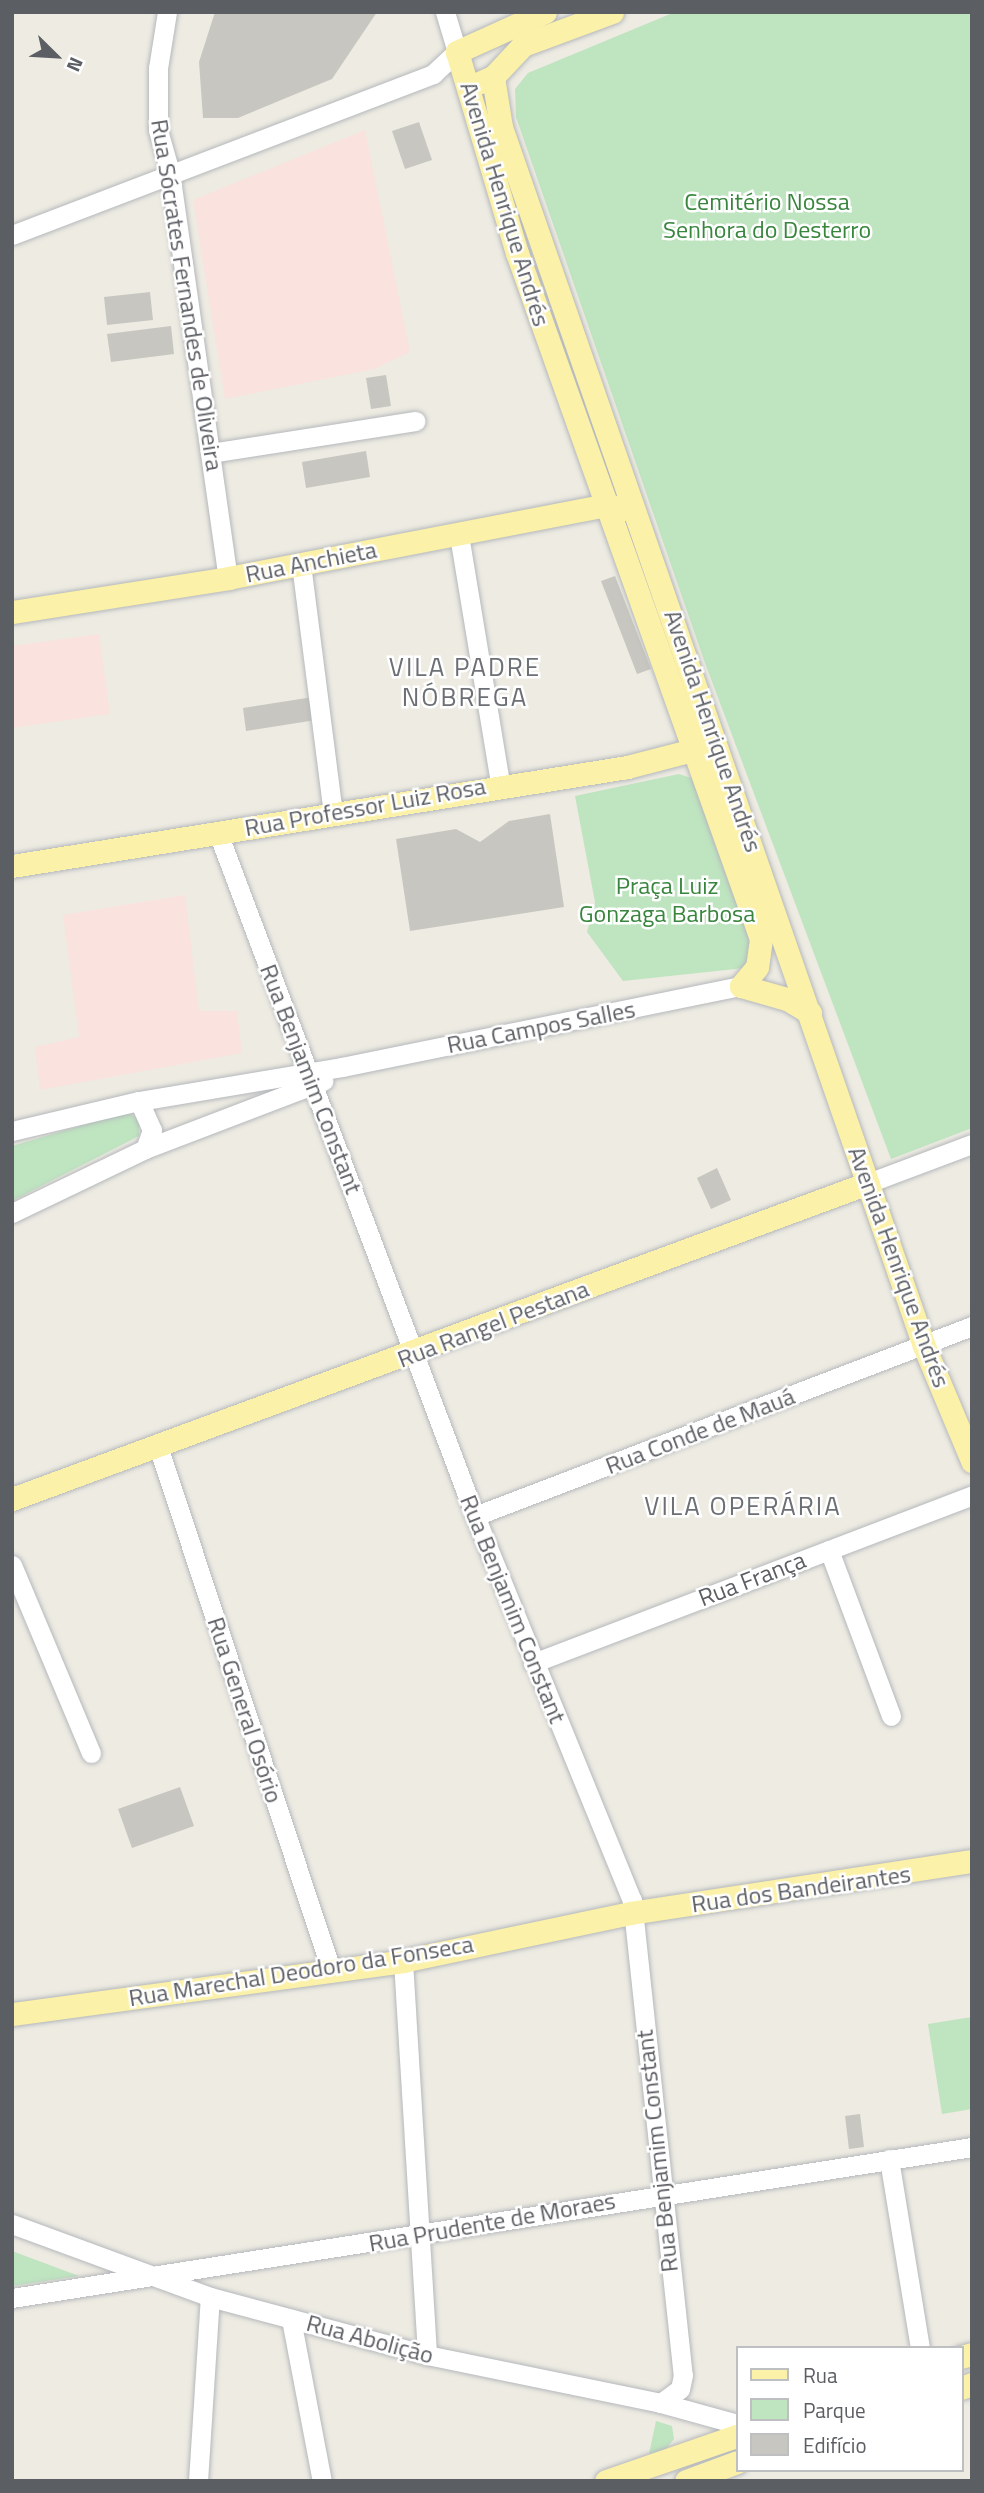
<!DOCTYPE html>
<meta charset="utf-8">
<style>
body{margin:0}
#map{position:relative;width:984px;height:2493px;overflow:hidden;background:#edebe2;font-family:"Titillium Web",sans-serif}
div>[style]{position:absolute}
.medical>*{inset:0;background:#fae2de}
.green>*{inset:0;background:#bfe4c0}
.building>*{inset:0;background:#c8c6c0}
.roads{filter:drop-shadow(0 0 2px #b5b8bc) drop-shadow(0 0 2px #b5b8bc)}
.minor>*{height:19px;margin:-9.5px;padding:0 9.5px;transform-origin:9.5px;border-radius:9.5px;background:#fff}
.major>*{height:23px;margin:-11.5px;padding:0 11.5px;transform-origin:11.5px;border-radius:11.5px;background:#fcf1a8}
span{translate:-50% -50%;white-space:nowrap;text-align:center;line-height:1.15;-webkit-text-stroke:5px #fff;paint-order:stroke}
.park-label{font-size:24px;color:#38853d}
.street-label{font-size:24px;color:#5b5e63}
.neighbourhood-label{font-size:26px;color:#6c7075;letter-spacing:2px}
.frame{position:absolute;inset:0;border:14px solid #5b5e63;pointer-events:none}
.legend{position:absolute;left:736px;top:2346px;width:228px;height:126px;box-sizing:border-box;background:#fff;border:2px solid #bdbfc1;margin:0;padding:9px 12px;list-style:none;font-size:21px;color:#5b5e63}
.legend li{display:flex;align-items:center;gap:14px;height:35px}
.legend b{width:35px;border:2px solid #bdbfc1}
.north{position:absolute;left:21px;top:21px;width:70px;height:70px;-webkit-text-stroke:5px #fff;paint-order:stroke;rotate:114deg;font-size:19px;font-weight:700;line-height:28px;text-align:center;color:#5b5e63}
.north::after{content:'';display:block;margin:auto;width:24px;height:32px;background:#5b5e63;clip-path:polygon(50% 0,100% 100%,50% 72%,0 100%)}
</style>
<div id="map">
<div class="medical">
<i style="clip-path:polygon(365px 130px,410px 352px,374px 369px,225px 399px,193px 200px)"></i>
<i style="clip-path:polygon(99px 634px,110px 714px,12px 728px,12px 646px)"></i>
<i style="clip-path:polygon(185px 895px,199px 1011px,237px 1011px,242px 1053px,40px 1090px,35px 1047px,79px 1037px,63px 915px)"></i>
</div>
<div class="green">
<i style="clip-path:polygon(675px 12px,972px 12px,972px 1128px,891px 1159px,705px 663px,516px 117px,515px 89px,528px 73px)"></i>
<i style="clip-path:polygon(679px 774px,694px 779px,737px 877px,754px 967px,623px 981px,587px 932px,595px 902px,575px 796px)"></i>
<i style="clip-path:polygon(127px 1112px,139px 1120px,139px 1136px,12px 1201px,12px 1146px)"></i>
<i style="clip-path:polygon(972px 2017px,972px 2109px,942px 2114px,928px 2024px)"></i>
<i style="clip-path:polygon(12px 2251px,79px 2276px,12px 2286px)"></i>
<i style="clip-path:polygon(656px 2421px,672px 2426px,674px 2439px,666px 2449px,649px 2454px)"></i>
</div>
<div class="building">
<i style="clip-path:polygon(215px 12px,377px 12px,332px 79px,238px 118px,203px 118px,199px 62px)"></i>
<i style="clip-path:polygon(419px 122px,432px 160px,405px 169px,392px 131px)"></i>
<i style="clip-path:polygon(150px 292px,153px 320px,107px 325px,104px 297px)"></i>
<i style="clip-path:polygon(171px 326px,174px 354px,111px 362px,107px 334px)"></i>
<i style="clip-path:polygon(386px 375px,391px 406px,371px 409px,366px 378px)"></i>
<i style="clip-path:polygon(366px 451px,370px 477px,306px 488px,302px 462px)"></i>
<i style="clip-path:polygon(615px 576px,651px 669px,637px 674px,601px 581px)"></i>
<i style="clip-path:polygon(313px 697px,316px 720px,246px 731px,243px 708px)"></i>
<i style="clip-path:polygon(550px 814px,564px 907px,410px 931px,396px 839px,456px 829px,480px 842px,509px 821px)"></i>
<i style="clip-path:polygon(717px 1168px,731px 1200px,711px 1209px,697px 1178px)"></i>
<i style="clip-path:polygon(180px 1787px,194px 1826px,132px 1848px,118px 1809px)"></i>
<i style="clip-path:polygon(860px 2114px,864px 2147px,849px 2149px,845px 2116px)"></i>
</div>
<div class="roads">
<div class="minor">
<i style="left:167px;top:12px;width:57px;rotate:99.1deg"></i>
<i style="left:158px;top:68px;width:62px;rotate:90deg"></i>
<i style="left:158px;top:130px;width:44px;rotate:74.1deg"></i>
<i style="left:170px;top:172px;width:410px;rotate:81.9deg"></i>
<i style="left:12px;top:235px;width:451px;rotate:-20.9deg"></i>
<i style="left:433px;top:74px;width:33px;rotate:-43deg"></i>
<i style="left:457px;top:52px;width:42px;rotate:-106.7deg"></i>
<i style="left:211px;top:453px;width:207px;rotate:-8.9deg"></i>
<i style="left:459px;top:535px;width:252px;rotate:80.6deg"></i>
<i style="left:301px;top:564px;width:251px;rotate:82.7deg"></i>
<i style="left:218px;top:833px;width:730px;rotate:69.38deg"></i>
<i style="left:475px;top:1516px;width:415px;rotate:67.8deg"></i>
<i style="left:632px;top:1900px;width:478px;rotate:83.9deg"></i>
<i style="left:683px;top:2375px;width:14px;rotate:102deg"></i>
<i style="left:680px;top:2389px;width:24px;rotate:144deg"></i>
<i style="left:139px;top:1101px;width:32px;rotate:66deg"></i>
<i style="left:152px;top:1130px;width:20px;rotate:110deg"></i>
<i style="left:12px;top:1131px;width:130px;rotate:-13.3deg"></i>
<i style="left:139px;top:1101px;width:206px;rotate:-9.5deg"></i>
<i style="left:342px;top:1067px;width:407px;rotate:-11.5deg"></i>
<i style="left:868px;top:1183px;width:111px;rotate:-20.6deg"></i>
<i style="left:12px;top:1213px;width:148px;rotate:-25.7deg"></i>
<i style="left:145px;top:1149px;width:191px;rotate:-20.9deg"></i>
<i style="left:159px;top:1449px;width:549px;rotate:71.73deg"></i>
<i style="left:475px;top:1516px;width:532px;rotate:-20.92deg"></i>
<i style="left:829px;top:1550px;width:177px;rotate:69.5deg"></i>
<i style="left:12px;top:1565px;width:204px;rotate:67.2deg"></i>
<i style="left:533px;top:1663px;width:470px;rotate:-20.9deg"></i>
<i style="left:403px;top:1961px;width:395px;rotate:86.5deg"></i>
<i style="left:889px;top:2159px;width:192px;rotate:80.7deg"></i>
<i style="left:12px;top:2224px;width:211px;rotate:20.2deg"></i>
<i style="left:210px;top:2297px;width:225px;rotate:15deg"></i>
<i style="left:427px;top:2355px;width:239px;rotate:11.6deg"></i>
<i style="left:661px;top:2403px;width:79px;rotate:15.4deg"></i>
<i style="left:12px;top:2298px;width:972px;rotate:-8.94deg"></i>
<i style="left:291px;top:2319px;width:165px;rotate:79.2deg"></i>
<i style="left:198px;top:2481px;width:184px;rotate:-86.3deg"></i>
</div>
<div class="major">
<i style="left:545px;top:12px;width:97px;rotate:155.6deg"></i>
<i style="left:457px;top:52px;width:210px;rotate:73.4deg"></i>
<i style="left:517px;top:253px;width:728px;rotate:70.42deg"></i>
<i style="left:761px;top:939px;width:28px;rotate:98deg"></i>
<i style="left:757px;top:967px;width:25px;rotate:130deg"></i>
<i style="left:741px;top:986px;width:48px;rotate:15.8deg"></i>
<i style="left:787px;top:999px;width:27px;rotate:31deg"></i>
<i style="left:493px;top:77px;width:51px;rotate:80.9deg"></i>
<i style="left:501px;top:127px;width:1290px;rotate:70.86deg"></i>
<i style="left:924px;top:1346px;width:125px;rotate:67.3deg"></i>
<i style="left:481px;top:82px;width:13px;rotate:-23deg"></i>
<i style="left:493px;top:77px;width:44px;rotate:-46.8deg"></i>
<i style="left:523px;top:45px;width:95px;rotate:-20.3deg"></i>
<i style="left:12px;top:612px;width:219px;rotate:-8.9deg"></i>
<i style="left:228px;top:578px;width:387px;rotate:-10.9deg"></i>
<i style="left:608px;top:505px;width:15px;rotate:16deg"></i>
<i style="left:12px;top:866px;width:623px;rotate:-9.14deg"></i>
<i style="left:627px;top:767px;width:88px;rotate:-14.5deg"></i>
<i style="left:12px;top:1499px;width:912px;rotate:-20.26deg"></i>
<i style="left:12px;top:2014px;width:395px;rotate:-7.7deg"></i>
<i style="left:403px;top:1961px;width:233px;rotate:-11.9deg"></i>
<i style="left:631px;top:1913px;width:345px;rotate:-8.7deg"></i>
<i style="left:961px;top:2357px;width:11px;rotate:-15deg"></i>
<i style="left:961px;top:2388px;width:12px;rotate:-20deg"></i>
<i style="left:606px;top:2481px;width:139px;rotate:-19deg"></i>
<i style="left:686px;top:2481px;width:54px;rotate:-20.4deg"></i>
</div>
</div>
<div class="park-label">
<span style="left:767px;top:216px">Cemitério Nossa<br>Senhora do Desterro</span>
<span style="left:667px;top:900px">Praça Luiz<br>Gonzaga Barbosa</span>
</div>
<div class="street-label">
<span style="left:505px;top:204px;rotate:73deg">Avenida Henrique Andrés</span>
<span style="left:187px;top:295px;rotate:81deg">Rua Sócrates Fernandes de Oliveira</span>
<span style="left:311px;top:562px;rotate:-11deg">Rua Anchieta</span>
<span style="left:713px;top:731px;rotate:71deg">Avenida Henrique Andrés</span>
<span style="left:365px;top:807px;rotate:-10deg">Rua Professor Luiz Rosa</span>
<span style="left:541px;top:1027px;rotate:-11deg">Rua Campos Salles</span>
<span style="left:311px;top:1079px;rotate:69deg">Rua Benjamim Constant</span>
<span style="left:899px;top:1267px;rotate:70deg">Avenida Henrique Andrés</span>
<span style="left:493px;top:1324px;rotate:-21deg">Rua Rangel Pestana</span>
<span style="left:700px;top:1431px;rotate:-21deg">Rua Conde de Mauá</span>
<span style="left:752px;top:1579px;rotate:-21deg">Rua França</span>
<span style="left:513px;top:1609px;rotate:68deg">Rua Benjamim Constant</span>
<span style="left:245px;top:1710px;rotate:72deg">Rua General Osório</span>
<span style="left:801px;top:1889px;rotate:-8deg">Rua dos Bandeirantes</span>
<span style="left:301px;top:1971px;rotate:-9deg">Rua Marechal Deodoro da Fonseca</span>
<span style="left:657px;top:2151px;rotate:-96deg">Rua Benjamim Constant</span>
<span style="left:492px;top:2222px;rotate:-10deg">Rua Prudente de Moraes</span>
<span style="left:370px;top:2339px;rotate:15deg">Rua Abolição</span>
</div>
<div class="neighbourhood-label">
<span style="left:465px;top:682px">VILA PADRE<br>NÓBREGA</span>
<span style="left:743px;top:1506px">VILA OPERÁRIA</span>
</div>
<div class="frame"></div>
<ul class="legend">
<li><b style="height:9px;background:#fcf1a8"></b>Rua</li>
<li><b style="height:19px;background:#bfe4c0"></b>Parque</li>
<li><b style="height:19px;background:#c8c6c0"></b>Edifício</li>
</ul>
<div class="north">N</div>
</div>
